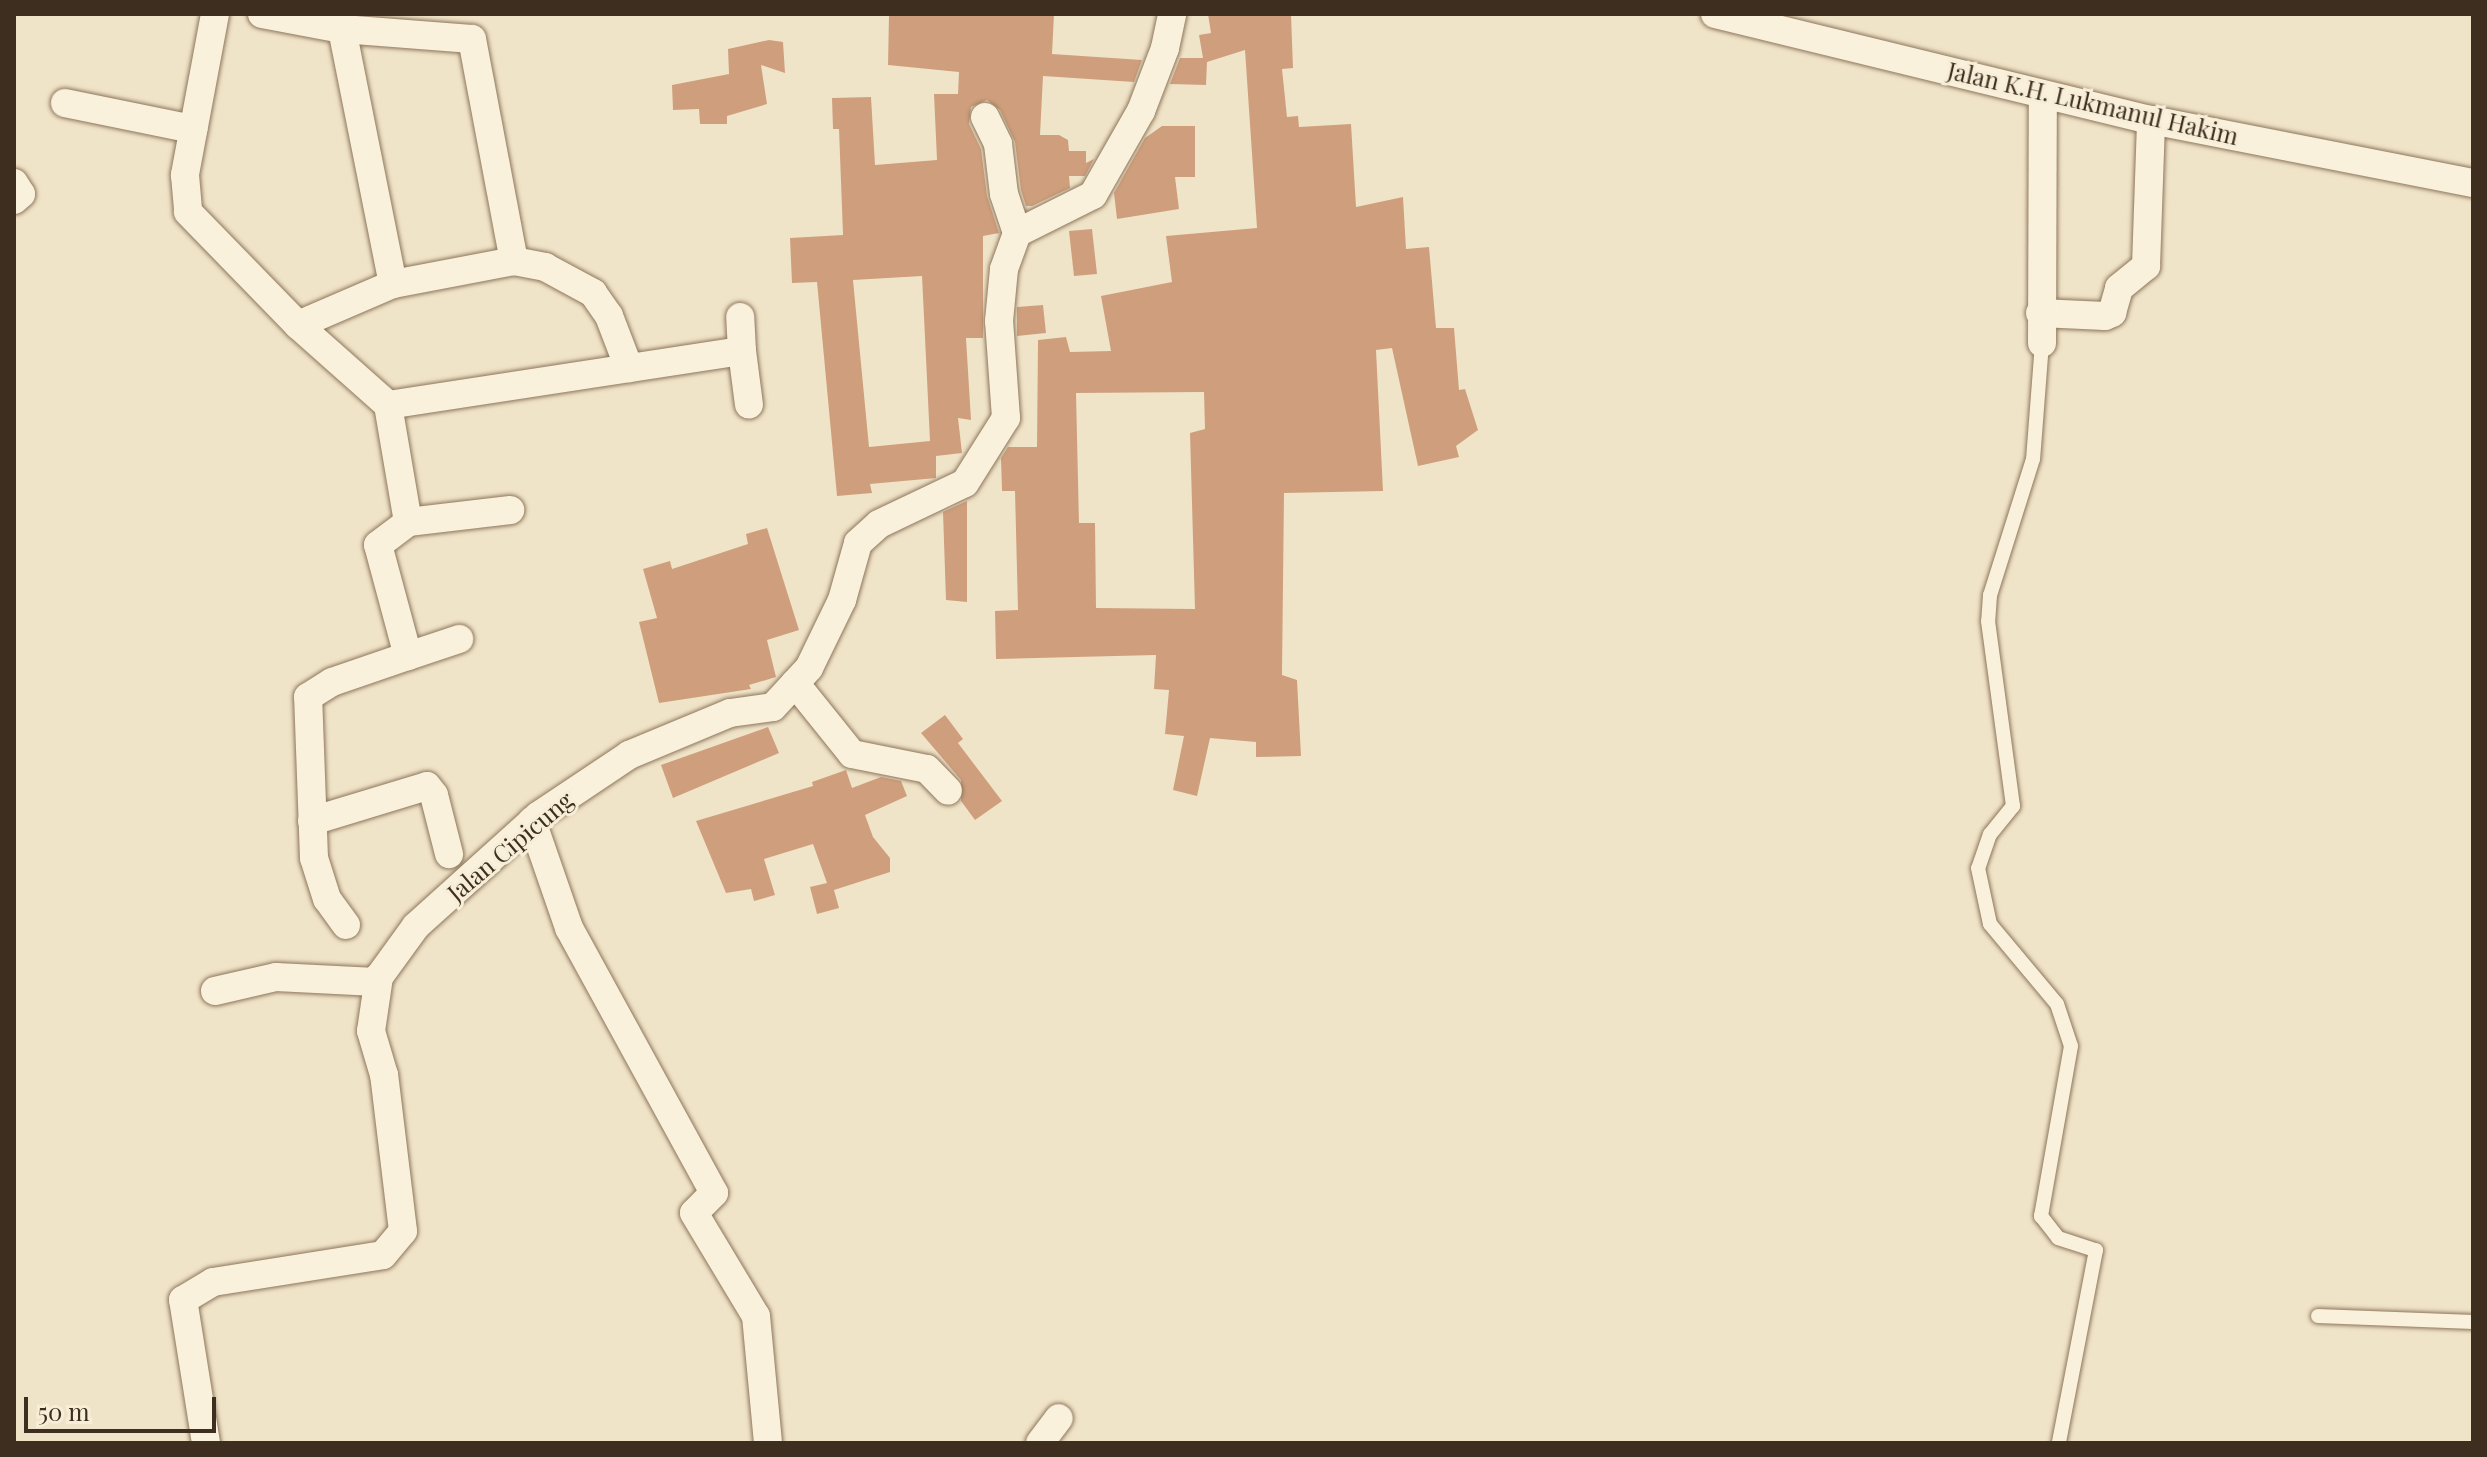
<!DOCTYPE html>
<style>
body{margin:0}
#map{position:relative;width:2487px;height:1457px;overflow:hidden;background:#f0e4c8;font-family:"Playfair Display",serif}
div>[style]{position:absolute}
.building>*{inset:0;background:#cf9f7d}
.roads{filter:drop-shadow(0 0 2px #8d765c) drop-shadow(0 0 2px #8d765c)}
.service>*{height:14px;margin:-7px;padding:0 7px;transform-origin:7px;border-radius:7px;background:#faf1dc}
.minor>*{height:28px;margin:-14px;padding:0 14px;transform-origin:14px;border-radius:14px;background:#faf1dc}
span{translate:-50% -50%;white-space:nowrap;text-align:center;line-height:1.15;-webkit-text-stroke:6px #f7eed8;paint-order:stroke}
.street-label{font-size:24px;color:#3d2e20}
.frame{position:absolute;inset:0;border:16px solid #3d2e20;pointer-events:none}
.scale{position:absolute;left:24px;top:1397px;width:192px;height:36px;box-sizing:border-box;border:4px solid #3d2e20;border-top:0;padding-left:10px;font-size:24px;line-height:28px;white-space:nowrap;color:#3d2e20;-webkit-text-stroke:6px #f7eed8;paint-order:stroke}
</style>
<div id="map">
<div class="building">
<i style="clip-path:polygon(evenodd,954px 14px,1054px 14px,1052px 54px,1142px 60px,1134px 82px,1043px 76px,1040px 135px,1059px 135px,1068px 140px,1069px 151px,1086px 151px,1086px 163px,1094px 159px,1085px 176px,1069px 176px,1070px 188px,1032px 206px,1026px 206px,1021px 190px,1015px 142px,1000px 110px,987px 100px,971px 107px,969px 124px,981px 149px,987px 196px,999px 233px,983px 236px,983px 338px,966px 338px,971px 420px,958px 418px,962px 453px,936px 456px,936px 478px,870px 484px,872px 493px,837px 496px,817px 282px,792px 283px,790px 238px,843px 235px,839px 129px,833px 129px,832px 98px,871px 97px,875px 165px,937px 160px,934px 94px,958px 94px,959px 72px,888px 65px,889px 15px,954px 14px,922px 276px,930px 441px,869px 447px,853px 280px,922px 276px)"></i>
<i style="clip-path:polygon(evenodd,1208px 14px,1291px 14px,1293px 68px,1282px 69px,1287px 117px,1298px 116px,1299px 127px,1351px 124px,1356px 207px,1403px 197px,1406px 249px,1429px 247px,1436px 328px,1454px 328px,1459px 390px,1465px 389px,1478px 430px,1456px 446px,1459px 457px,1418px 466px,1392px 348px,1376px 350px,1383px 491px,1284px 493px,1282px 675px,1297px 680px,1301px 756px,1256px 757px,1256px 742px,1210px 738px,1197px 796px,1173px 790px,1184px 736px,1165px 734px,1169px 690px,1154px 689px,1156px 655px,996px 659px,995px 611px,1018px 610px,1015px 491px,1002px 491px,1001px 458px,1008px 447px,1037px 447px,1038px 340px,1066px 337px,1070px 352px,1111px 351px,1101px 296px,1172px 282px,1166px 236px,1257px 228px,1245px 50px,1207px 62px,1206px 85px,1170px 84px,1180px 58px,1203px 58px,1199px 35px,1211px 33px,1208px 14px,1204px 392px,1205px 429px,1190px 433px,1195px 609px,1096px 608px,1095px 523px,1079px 523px,1076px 393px,1204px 392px)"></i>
<i style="clip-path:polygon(769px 40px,783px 42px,785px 73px,761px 65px,767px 104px,727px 116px,727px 124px,700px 124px,699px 109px,673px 110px,672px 85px,729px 74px,728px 49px)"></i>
<i style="clip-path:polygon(1162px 126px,1195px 126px,1195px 177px,1175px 177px,1179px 209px,1117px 219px,1114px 193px,1145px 138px)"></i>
<i style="clip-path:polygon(1092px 229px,1097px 274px,1074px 276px,1069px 231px)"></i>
<i style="clip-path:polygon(1043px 305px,1046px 333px,1017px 336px,1017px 307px)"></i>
<i style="clip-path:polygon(967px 501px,967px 602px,946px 600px,943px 512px)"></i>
<i style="clip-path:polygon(767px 528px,799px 630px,767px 640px,776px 677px,749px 685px,751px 689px,659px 703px,639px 622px,657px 618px,643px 569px,670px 561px,672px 569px,748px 544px,746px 534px)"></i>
<i style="clip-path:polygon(945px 715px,963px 739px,958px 743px,1002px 801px,975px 820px,961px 801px,961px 780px,921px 733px)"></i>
<i style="clip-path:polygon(768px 727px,779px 753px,673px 798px,661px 765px)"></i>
<i style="clip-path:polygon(846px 770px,852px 788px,881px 777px,901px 781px,907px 796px,865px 815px,873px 837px,890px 858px,890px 872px,834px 890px,839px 908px,817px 914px,810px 887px,827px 883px,813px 844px,764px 859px,775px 895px,754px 901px,751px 889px,726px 893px,696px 821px,813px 786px,812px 782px)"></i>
</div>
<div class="roads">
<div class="service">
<i style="left:2042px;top:343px;width:116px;rotate:94.4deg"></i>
<i style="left:2033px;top:459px;width:143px;rotate:107.5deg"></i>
<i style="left:1990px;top:595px;width:26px;rotate:94deg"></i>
<i style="left:1988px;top:621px;width:187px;rotate:82.3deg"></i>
<i style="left:2013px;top:806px;width:36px;rotate:129deg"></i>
<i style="left:1990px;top:834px;width:36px;rotate:109deg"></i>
<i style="left:1978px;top:868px;width:57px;rotate:77.9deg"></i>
<i style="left:1990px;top:924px;width:104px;rotate:50.1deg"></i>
<i style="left:2057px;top:1004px;width:44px;rotate:71.6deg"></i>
<i style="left:2071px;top:1046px;width:173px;rotate:100deg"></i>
<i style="left:2041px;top:1216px;width:28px;rotate:52deg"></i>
<i style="left:2058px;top:1238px;width:40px;rotate:18deg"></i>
<i style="left:2096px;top:1250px;width:197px;rotate:100.9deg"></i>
<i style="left:2318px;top:1316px;width:155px;rotate:2.2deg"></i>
</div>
<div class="minor">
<i style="left:215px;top:14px;width:164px;rotate:100.6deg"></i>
<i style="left:185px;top:175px;width:37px;rotate:85deg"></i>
<i style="left:188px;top:212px;width:158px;rotate:45.8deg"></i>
<i style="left:298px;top:325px;width:120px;rotate:41.6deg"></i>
<i style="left:388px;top:405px;width:119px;rotate:80.3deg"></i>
<i style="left:408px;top:522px;width:103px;rotate:-6.7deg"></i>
<i style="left:262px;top:14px;width:81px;rotate:10.6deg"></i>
<i style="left:342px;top:29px;width:130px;rotate:4.4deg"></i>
<i style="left:472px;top:39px;width:226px;rotate:79.3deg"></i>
<i style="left:514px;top:261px;width:123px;rotate:169.2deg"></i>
<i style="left:393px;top:284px;width:103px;rotate:156.7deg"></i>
<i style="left:1715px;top:14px;width:449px;rotate:13.7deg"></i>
<i style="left:2151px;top:120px;width:328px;rotate:11.1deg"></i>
<i style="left:342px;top:29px;width:260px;rotate:78.7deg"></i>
<i style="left:65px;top:103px;width:131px;rotate:11.5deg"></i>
<i style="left:985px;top:117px;width:30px;rotate:64deg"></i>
<i style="left:998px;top:144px;width:50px;rotate:83.2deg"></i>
<i style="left:1004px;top:194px;width:41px;rotate:71.6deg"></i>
<i style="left:14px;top:183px;width:13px;rotate:58deg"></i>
<i style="left:21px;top:194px;width:9px;rotate:139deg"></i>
<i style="left:514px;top:261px;width:32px;rotate:11deg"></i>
<i style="left:545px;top:267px;width:55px;rotate:28.4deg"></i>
<i style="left:593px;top:293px;width:28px;rotate:55deg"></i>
<i style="left:609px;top:316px;width:56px;rotate:69deg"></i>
<i style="left:2040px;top:313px;width:65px;rotate:2.6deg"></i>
<i style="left:2105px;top:316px;width:8px;rotate:-23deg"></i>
<i style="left:2112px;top:313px;width:26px;rotate:-74deg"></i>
<i style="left:2119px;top:288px;width:35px;rotate:-39deg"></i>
<i style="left:2146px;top:266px;width:146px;rotate:-88deg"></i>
<i style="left:2042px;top:343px;width:247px;rotate:-89.8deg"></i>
<i style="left:742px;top:351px;width:54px;rotate:82.6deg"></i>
<i style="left:388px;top:405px;width:358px;rotate:-8.7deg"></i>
<i style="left:742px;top:351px;width:34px;rotate:-93deg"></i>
<i style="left:408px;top:656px;width:54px;rotate:-18.4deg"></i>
<i style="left:795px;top:683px;width:91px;rotate:51.2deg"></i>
<i style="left:852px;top:754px;width:76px;rotate:11.3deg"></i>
<i style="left:927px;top:769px;width:30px;rotate:46deg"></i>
<i style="left:312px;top:821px;width:120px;rotate:-16.9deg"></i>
<i style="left:427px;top:786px;width:11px;rotate:52deg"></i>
<i style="left:434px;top:795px;width:61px;rotate:75.7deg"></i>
<i style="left:532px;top:821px;width:113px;rotate:70.9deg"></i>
<i style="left:569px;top:928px;width:302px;rotate:61.3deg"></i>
<i style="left:714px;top:1193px;width:28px;rotate:135deg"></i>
<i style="left:694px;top:1213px;width:120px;rotate:59deg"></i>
<i style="left:756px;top:1316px;width:128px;rotate:84.6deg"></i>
<i style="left:346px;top:925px;width:32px;rotate:-126deg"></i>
<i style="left:327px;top:899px;width:43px;rotate:-107.6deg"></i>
<i style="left:314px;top:858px;width:161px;rotate:-92.1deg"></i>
<i style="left:308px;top:697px;width:28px;rotate:-32deg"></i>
<i style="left:332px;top:682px;width:80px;rotate:-18.9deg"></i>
<i style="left:408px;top:656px;width:115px;rotate:-105.1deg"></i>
<i style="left:378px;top:545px;width:38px;rotate:-37deg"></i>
<i style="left:215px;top:991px;width:63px;rotate:-12.9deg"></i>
<i style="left:276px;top:977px;width:100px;rotate:2.9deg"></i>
<i style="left:206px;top:1443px;width:145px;rotate:-99.1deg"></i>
<i style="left:183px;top:1300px;width:35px;rotate:-31deg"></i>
<i style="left:213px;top:1282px;width:172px;rotate:-9deg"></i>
<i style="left:383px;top:1255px;width:31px;rotate:-50deg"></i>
<i style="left:403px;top:1231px;width:157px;rotate:-96.9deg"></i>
<i style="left:384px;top:1075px;width:46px;rotate:-106.5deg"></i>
<i style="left:371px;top:1031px;width:55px;rotate:-81.6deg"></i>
<i style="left:379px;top:977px;width:63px;rotate:-54deg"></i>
<i style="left:416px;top:926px;width:164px;rotate:-42deg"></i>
<i style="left:538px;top:816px;width:110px;rotate:-33.8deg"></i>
<i style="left:629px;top:755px;width:109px;rotate:-22.6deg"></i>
<i style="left:730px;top:713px;width:43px;rotate:-7.9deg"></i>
<i style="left:773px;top:707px;width:53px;rotate:-47.3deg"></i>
<i style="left:809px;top:668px;width:76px;rotate:-64.1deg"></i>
<i style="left:842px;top:600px;width:59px;rotate:-74.3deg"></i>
<i style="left:858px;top:543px;width:28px;rotate:-42deg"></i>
<i style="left:879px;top:524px;width:95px;rotate:-25.5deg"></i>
<i style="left:965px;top:483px;width:77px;rotate:-57.8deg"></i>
<i style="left:1006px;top:418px;width:97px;rotate:-94.1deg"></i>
<i style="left:999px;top:321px;width:52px;rotate:-84.5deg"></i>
<i style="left:1004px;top:269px;width:38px;rotate:-70deg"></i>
<i style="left:1017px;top:233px;width:85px;rotate:-26.6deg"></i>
<i style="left:1093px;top:195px;width:97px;rotate:-60.3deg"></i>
<i style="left:1141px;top:111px;width:67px;rotate:-69.1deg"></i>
<i style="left:1165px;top:48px;width:35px;rotate:-78deg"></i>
<i style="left:1040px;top:1443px;width:31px;rotate:-53deg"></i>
</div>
</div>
<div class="street-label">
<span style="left:2093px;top:103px;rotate:13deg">Jalan K.H. Lukmanul Hakim</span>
<span style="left:510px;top:846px;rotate:-40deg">Jalan Cipicung</span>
</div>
<div class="frame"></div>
<div class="scale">50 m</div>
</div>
